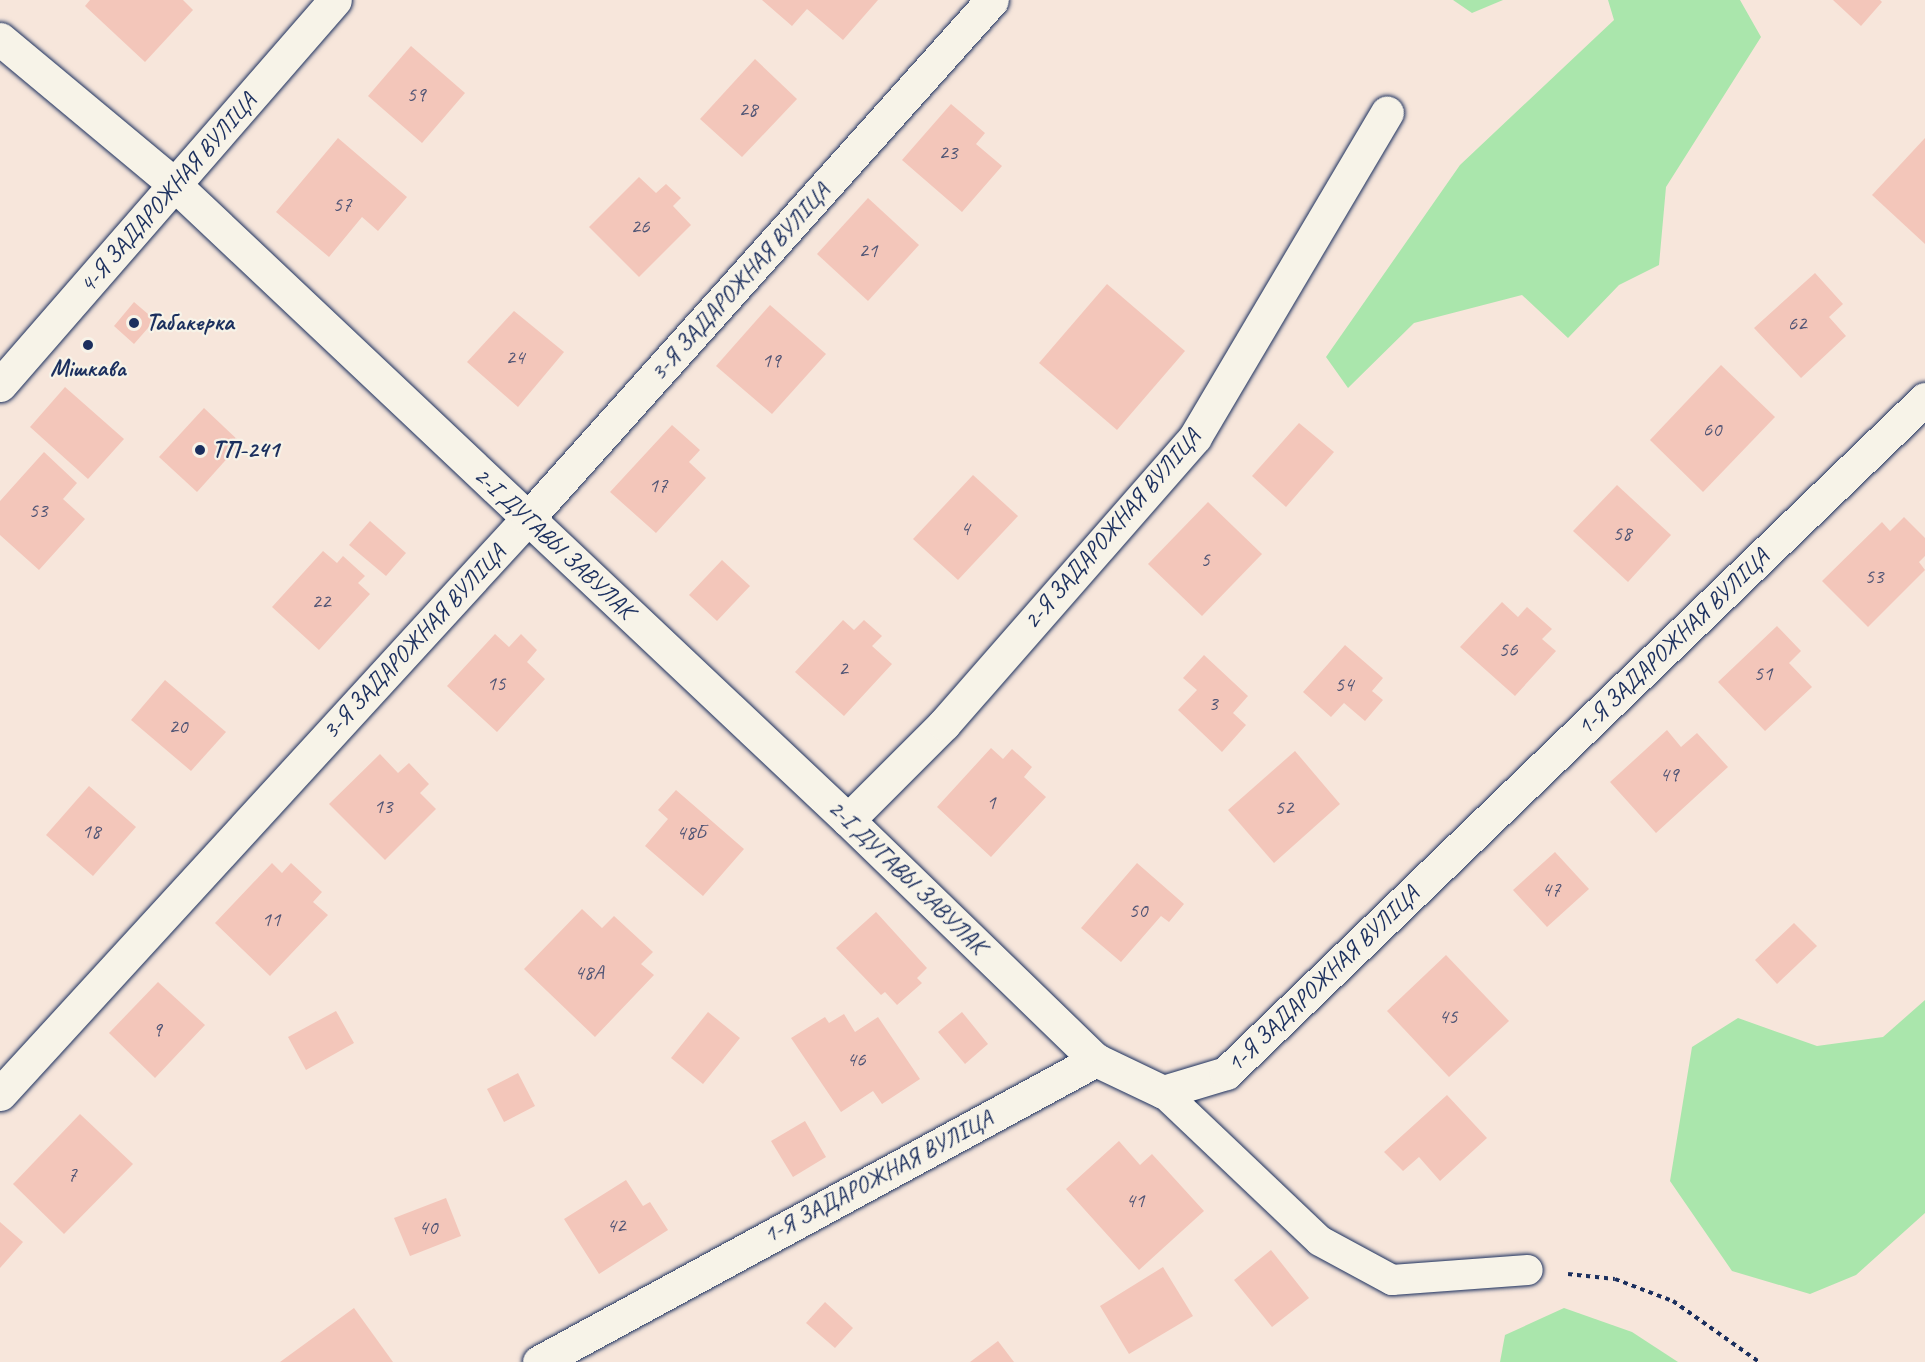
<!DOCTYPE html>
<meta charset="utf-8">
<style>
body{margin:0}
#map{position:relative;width:1925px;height:1362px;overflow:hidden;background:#f7e6db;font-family:Caveat,sans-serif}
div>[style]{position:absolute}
.green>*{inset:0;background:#aae6ac}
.building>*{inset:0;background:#f3c6ba}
.path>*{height:4px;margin-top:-2px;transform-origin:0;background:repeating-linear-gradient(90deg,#1b2f5e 0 4.5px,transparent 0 9px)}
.roads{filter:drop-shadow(0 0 2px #1b2f5e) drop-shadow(0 0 2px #1b2f5e)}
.lane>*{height:30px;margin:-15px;padding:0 15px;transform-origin:15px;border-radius:15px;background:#f7f3e8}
.street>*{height:33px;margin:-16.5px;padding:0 16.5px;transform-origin:16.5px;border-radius:16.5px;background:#f7f3e8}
.secondary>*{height:33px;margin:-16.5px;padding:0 16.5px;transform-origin:16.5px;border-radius:16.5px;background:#f7f3e8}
.dots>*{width:16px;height:16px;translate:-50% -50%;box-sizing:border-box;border:3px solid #f7f3e8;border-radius:50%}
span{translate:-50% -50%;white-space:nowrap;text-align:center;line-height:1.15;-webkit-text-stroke:4.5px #f7f3e8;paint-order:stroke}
.number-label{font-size:21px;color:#515575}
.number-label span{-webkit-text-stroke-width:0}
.street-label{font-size:24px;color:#1b2f5e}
.poi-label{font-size:24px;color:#1b2f5e;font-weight:700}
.left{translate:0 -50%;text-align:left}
</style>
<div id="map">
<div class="green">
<i style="clip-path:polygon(1453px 0,1503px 0,1472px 13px)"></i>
<i style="clip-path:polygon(1608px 0,1740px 0,1761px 37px,1666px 187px,1659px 265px,1619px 285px,1568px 338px,1522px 295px,1414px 323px,1348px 388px,1326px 357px,1460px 165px,1614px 20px)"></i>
<i style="clip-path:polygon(1925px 1000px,1925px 1213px,1856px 1275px,1810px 1294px,1732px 1271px,1670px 1181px,1692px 1047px,1738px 1018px,1817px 1046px,1883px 1037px)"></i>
<i style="clip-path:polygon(1564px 1308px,1632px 1332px,1678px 1362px,1500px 1362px,1505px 1335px)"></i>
</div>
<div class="building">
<i style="clip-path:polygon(90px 0,183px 0,193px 10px,145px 62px,85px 6px)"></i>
<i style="clip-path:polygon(762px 0,878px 0,843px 40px,807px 9px,792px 26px)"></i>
<i style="clip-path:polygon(1833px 0,1880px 0,1882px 2px,1861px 26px)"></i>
<i style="clip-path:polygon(411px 46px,465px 93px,422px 143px,368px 96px)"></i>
<i style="clip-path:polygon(755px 59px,797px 99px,742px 157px,700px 119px)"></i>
<i style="clip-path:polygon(951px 104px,985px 133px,976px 144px,1002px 166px,962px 212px,902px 160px)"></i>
<i style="clip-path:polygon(338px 138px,407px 197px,378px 231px,362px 217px,329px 257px,276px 212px)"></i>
<i style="clip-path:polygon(1925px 138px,1925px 244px,1872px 195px)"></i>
<i style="clip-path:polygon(639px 177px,656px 193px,666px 184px,681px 198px,673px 206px,691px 225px,639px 277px,589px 227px)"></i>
<i style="clip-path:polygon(868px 198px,919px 245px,868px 301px,817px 254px)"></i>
<i style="clip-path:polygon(1815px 273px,1843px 304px,1829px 317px,1846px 336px,1801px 378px,1754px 328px)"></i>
<i style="clip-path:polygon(1107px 284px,1185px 351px,1117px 430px,1039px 363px)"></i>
<i style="clip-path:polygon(134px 302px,155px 320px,134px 344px,114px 326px)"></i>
<i style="clip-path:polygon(770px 305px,826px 354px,772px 414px,716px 366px)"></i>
<i style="clip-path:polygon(514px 311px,564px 352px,518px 407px,467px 362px)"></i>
<i style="clip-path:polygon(1721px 365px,1775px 417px,1703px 492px,1650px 440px)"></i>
<i style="clip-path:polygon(65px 387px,124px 439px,88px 479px,30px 427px)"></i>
<i style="clip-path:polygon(204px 408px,241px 443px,197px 492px,159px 457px)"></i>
<i style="clip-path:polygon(1299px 423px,1334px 452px,1286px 507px,1252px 476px)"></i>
<i style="clip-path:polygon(672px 425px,700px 450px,689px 462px,706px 478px,656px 533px,610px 492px)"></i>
<i style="clip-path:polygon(44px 452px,77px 483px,63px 499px,85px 519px,39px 570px,0 535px,0 501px)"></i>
<i style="clip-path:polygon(973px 475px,1018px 516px,958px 580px,913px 539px)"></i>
<i style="clip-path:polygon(1617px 485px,1671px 535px,1628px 582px,1573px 531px)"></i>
<i style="clip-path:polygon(1208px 502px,1262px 554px,1202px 616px,1148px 564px)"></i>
<i style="clip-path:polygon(1904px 517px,1925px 538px,1925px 556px,1919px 562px,1925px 570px,1868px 627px,1822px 581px,1882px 522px,1890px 531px)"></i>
<i style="clip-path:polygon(370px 521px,406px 553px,386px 576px,349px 545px)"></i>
<i style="clip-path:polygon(323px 551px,337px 563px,343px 556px,365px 576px,358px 583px,370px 594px,319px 650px,272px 607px)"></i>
<i style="clip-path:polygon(722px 560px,750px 586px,717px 621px,689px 595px)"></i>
<i style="clip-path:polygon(1502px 602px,1518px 617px,1527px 607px,1552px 629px,1542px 639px,1556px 651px,1515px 696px,1460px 647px)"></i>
<i style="clip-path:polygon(843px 620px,854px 630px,864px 620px,882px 636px,872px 646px,892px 664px,844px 716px,795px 672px)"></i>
<i style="clip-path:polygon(1777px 626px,1801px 651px,1789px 663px,1812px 687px,1765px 731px,1718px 682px)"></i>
<i style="clip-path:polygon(495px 634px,509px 647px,521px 634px,537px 650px,527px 662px,545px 679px,497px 732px,447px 686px)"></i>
<i style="clip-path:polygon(1345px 645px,1383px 678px,1372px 691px,1383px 700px,1365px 721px,1344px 703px,1331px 717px,1303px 692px)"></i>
<i style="clip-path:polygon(1204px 655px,1248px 696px,1233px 713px,1246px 725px,1222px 752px,1178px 710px,1197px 690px,1183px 678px)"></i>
<i style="clip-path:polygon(165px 680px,226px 732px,191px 771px,131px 720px)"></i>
<i style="clip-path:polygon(1667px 730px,1681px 747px,1697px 733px,1728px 767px,1656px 833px,1610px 782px)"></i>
<i style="clip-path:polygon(991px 748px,1003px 759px,1012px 749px,1032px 767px,1024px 777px,1046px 797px,991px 857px,937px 807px)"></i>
<i style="clip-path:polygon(1295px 751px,1340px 804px,1274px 863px,1228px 810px)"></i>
<i style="clip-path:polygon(380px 754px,398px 773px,409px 763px,429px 784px,420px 793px,436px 809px,385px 860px,329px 804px)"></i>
<i style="clip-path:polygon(89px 786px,136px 827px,93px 876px,46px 835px)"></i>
<i style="clip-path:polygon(676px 790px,744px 849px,703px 896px,645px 846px,668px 819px,658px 810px)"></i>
<i style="clip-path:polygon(1555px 852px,1589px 889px,1547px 927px,1513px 890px)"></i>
<i style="clip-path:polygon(272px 863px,282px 873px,291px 863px,322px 892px,313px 902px,328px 915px,270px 976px,215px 923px)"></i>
<i style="clip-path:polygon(1137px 863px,1184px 904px,1169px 922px,1161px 916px,1121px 962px,1081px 928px)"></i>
<i style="clip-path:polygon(582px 909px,602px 928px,614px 916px,653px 952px,641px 964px,654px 975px,595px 1037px,524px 969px)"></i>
<i style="clip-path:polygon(876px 912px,927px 968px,917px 978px,922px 983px,897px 1005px,885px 992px,881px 995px,836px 948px)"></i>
<i style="clip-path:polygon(1794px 923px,1817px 946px,1777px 984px,1755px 960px)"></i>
<i style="clip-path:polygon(1446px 955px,1509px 1021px,1449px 1077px,1387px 1011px)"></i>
<i style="clip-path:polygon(158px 982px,205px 1025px,155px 1078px,109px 1033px)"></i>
<i style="clip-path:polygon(336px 1011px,354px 1043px,306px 1070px,288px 1037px)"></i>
<i style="clip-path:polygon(708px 1012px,740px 1038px,703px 1084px,671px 1058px)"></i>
<i style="clip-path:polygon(962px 1012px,988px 1044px,965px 1064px,938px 1032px)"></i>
<i style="clip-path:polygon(844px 1014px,855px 1032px,878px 1017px,920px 1079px,882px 1104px,873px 1091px,841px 1112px,791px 1038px,825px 1017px,829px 1023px)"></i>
<i style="clip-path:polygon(518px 1073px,535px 1106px,504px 1122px,487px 1089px)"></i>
<i style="clip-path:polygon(1447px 1095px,1487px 1138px,1440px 1181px,1419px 1157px,1403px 1171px,1384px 1152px)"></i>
<i style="clip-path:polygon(80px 1114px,133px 1164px,64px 1234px,13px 1184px)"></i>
<i style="clip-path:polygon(805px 1121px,826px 1157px,793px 1177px,771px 1141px)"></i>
<i style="clip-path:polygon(1119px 1141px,1140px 1165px,1152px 1154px,1204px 1211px,1139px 1270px,1066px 1189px)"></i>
<i style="clip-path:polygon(626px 1180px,643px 1206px,650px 1202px,668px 1230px,599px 1274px,564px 1219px)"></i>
<i style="clip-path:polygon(446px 1198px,461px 1236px,410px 1256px,394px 1218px)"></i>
<i style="clip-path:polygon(0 1222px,23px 1242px,0 1268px)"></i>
<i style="clip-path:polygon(1271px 1250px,1309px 1298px,1272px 1327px,1234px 1280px)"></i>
<i style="clip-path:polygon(1163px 1267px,1193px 1316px,1129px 1354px,1100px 1306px)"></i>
<i style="clip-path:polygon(825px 1302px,853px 1328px,835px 1348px,806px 1323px)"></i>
<i style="clip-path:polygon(354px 1308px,393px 1362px,280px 1362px)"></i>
<i style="clip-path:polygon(998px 1341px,1014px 1362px,970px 1362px)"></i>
</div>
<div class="path">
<i style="left:1568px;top:1274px;width:47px;rotate:6.1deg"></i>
<i style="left:1615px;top:1279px;width:62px;rotate:20.8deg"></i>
<i style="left:1673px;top:1301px;width:105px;rotate:35.3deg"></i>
</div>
<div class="roads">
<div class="lane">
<i style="left:1163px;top:1092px;width:216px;rotate:43.5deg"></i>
<i style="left:1320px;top:1241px;width:82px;rotate:28.4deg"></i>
<i style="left:1392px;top:1280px;width:136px;rotate:-4.2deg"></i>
</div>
<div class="street">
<i style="left:0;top:39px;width:228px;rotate:39.8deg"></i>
<i style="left:175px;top:185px;width:925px;rotate:43.34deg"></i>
<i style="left:848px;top:820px;width:345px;rotate:44.1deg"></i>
<i style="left:848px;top:820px;width:136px;rotate:-45deg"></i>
<i style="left:944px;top:724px;width:381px;rotate:-48.8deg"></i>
<i style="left:1195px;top:437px;width:377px;rotate:-59.4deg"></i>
<i style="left:0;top:1094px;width:781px;rotate:-47.49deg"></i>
<i style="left:528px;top:518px;width:695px;rotate:-48.15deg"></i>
<i style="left:539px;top:1362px;width:634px;rotate:-28.47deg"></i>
<i style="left:1096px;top:1060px;width:74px;rotate:25.5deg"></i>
<i style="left:1163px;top:1092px;width:66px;rotate:-16.8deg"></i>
<i style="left:1226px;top:1073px;width:971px;rotate:-43.96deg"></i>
</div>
<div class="secondary">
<i style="left:0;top:385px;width:510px;rotate:-48.97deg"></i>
</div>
</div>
<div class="dots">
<i style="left:134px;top:323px;background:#1b2f5e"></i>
<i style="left:88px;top:345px;background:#1b2f5e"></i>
<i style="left:200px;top:450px;background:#1b2f5e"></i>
</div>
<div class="number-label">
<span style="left:416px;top:94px">59</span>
<span style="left:748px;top:109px">28</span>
<span style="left:948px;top:152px">23</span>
<span style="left:342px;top:204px">57</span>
<span style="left:640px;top:226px">26</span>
<span style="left:868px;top:250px">21</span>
<span style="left:1797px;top:323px">62</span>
<span style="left:515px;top:357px">24</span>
<span style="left:771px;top:360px">19</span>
<span style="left:1712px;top:429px">60</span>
<span style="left:658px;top:485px">17</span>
<span style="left:38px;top:510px">53</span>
<span style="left:965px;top:528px">4</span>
<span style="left:1622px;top:533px">58</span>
<span style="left:1205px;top:559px">5</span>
<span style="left:1874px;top:576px">53</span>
<span style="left:321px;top:601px">22</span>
<span style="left:1508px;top:649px">56</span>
<span style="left:843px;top:668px">2</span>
<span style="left:1763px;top:673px">51</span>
<span style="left:496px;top:683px">15</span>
<span style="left:1344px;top:684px">54</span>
<span style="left:1213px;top:703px">3</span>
<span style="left:178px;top:726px">20</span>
<span style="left:1669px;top:774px">49</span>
<span style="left:991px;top:802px">1</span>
<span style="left:383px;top:806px">13</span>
<span style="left:1284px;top:807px">52</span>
<span style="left:91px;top:831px">18</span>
<span style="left:691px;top:832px">48Б</span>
<span style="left:1551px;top:889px">47</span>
<span style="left:1138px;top:910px">50</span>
<span style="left:271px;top:919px">11</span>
<span style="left:589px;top:972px">48А</span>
<span style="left:1448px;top:1016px">45</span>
<span style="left:157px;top:1029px">9</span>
<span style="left:856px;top:1059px">46</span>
<span style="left:72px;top:1174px">7</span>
<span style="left:1135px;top:1200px">41</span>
<span style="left:616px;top:1225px">42</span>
<span style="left:428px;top:1227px">40</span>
</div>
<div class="street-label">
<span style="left:168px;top:193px;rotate:-49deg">4-Я ЗАДАРОЖНАЯ ВУЛІЦА</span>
<span style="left:740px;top:282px;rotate:-48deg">3-Я ЗАДАРОЖНАЯ ВУЛІЦА</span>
<span style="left:1112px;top:529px;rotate:-49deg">2-Я ЗАДАРОЖНАЯ ВУЛІЦА</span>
<span style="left:554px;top:543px;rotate:43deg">2-І ДУГАВЫ ЗАВУЛАК</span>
<span style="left:414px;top:642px;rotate:-47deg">3-Я ЗАДАРОЖНАЯ ВУЛІЦА</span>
<span style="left:1673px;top:642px;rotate:-44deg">1-Я ЗАДАРОЖНАЯ ВУЛІЦА</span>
<span style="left:907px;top:877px;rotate:44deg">2-І ДУГАВЫ ЗАВУЛАК</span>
<span style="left:1323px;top:979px;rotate:-44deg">1-Я ЗАДАРОЖНАЯ ВУЛІЦА</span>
<span style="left:878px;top:1177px;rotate:-28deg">1-Я ЗАДАРОЖНАЯ ВУЛІЦА</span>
</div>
<div class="poi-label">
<span class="left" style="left:146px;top:323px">Табакерка</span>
<span style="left:88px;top:369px">Мішкава</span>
<span class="left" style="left:212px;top:450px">ТП-241</span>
</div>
</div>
